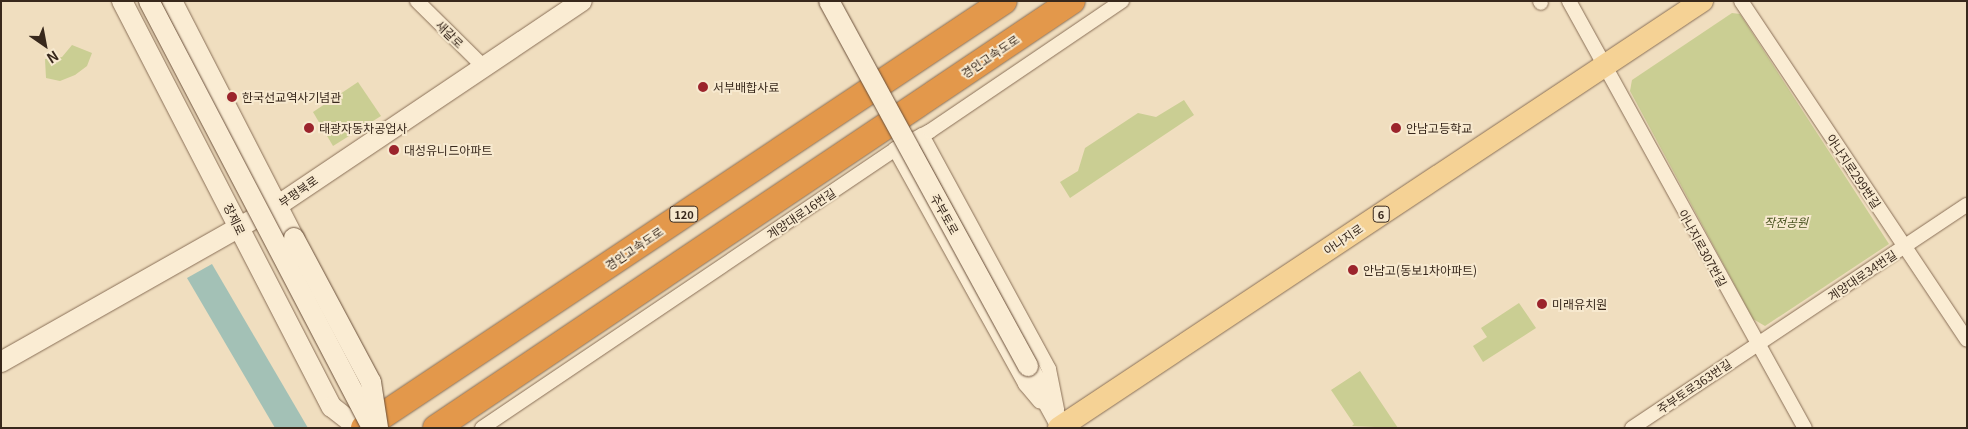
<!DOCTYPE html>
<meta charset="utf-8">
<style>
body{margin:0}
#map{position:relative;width:1968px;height:429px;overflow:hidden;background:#f0debf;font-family:Georgia,"Noto Sans KR",serif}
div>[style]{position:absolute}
.green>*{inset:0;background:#cace93}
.water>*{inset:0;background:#a3c1b6}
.roads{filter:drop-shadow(0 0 1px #896f57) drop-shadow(0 0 1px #896f57)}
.street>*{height:14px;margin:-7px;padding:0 7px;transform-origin:7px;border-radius:7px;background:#faecd3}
.secondary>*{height:20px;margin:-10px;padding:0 10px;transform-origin:10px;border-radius:10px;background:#faecd3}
.primary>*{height:22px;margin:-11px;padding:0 11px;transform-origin:11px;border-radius:11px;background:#f5d295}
.highway>*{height:26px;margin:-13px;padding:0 13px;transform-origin:13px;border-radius:13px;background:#e3984b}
.bridges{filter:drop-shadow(0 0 1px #6b503a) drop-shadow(0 0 1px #6b503a)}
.secondary-bridge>*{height:20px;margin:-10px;padding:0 10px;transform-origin:10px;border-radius:10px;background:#faecd3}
.dots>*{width:14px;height:14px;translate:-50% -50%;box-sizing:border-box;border:2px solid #f7e9cf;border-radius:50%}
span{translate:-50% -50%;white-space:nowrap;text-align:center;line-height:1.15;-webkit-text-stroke:4px #f7e9cf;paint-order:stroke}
.shield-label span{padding:1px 4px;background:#f7e9cf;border:1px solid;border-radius:4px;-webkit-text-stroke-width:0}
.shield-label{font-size:11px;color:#38281c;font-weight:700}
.street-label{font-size:12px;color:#38281c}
.poi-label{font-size:12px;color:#38281c}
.left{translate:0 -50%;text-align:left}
.park-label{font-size:12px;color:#4b5522;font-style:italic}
.frame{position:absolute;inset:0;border:2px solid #38281c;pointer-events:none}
.north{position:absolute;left:20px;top:20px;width:50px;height:50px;-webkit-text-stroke:4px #f7e9cf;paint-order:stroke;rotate:147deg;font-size:14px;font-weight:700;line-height:20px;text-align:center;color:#38281c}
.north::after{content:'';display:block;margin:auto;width:18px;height:22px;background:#38281c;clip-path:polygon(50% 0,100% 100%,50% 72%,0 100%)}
</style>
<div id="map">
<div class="green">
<i style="clip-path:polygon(1732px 13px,1740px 14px,1889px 244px,1765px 326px,1753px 319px,1630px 91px,1632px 80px)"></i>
<i style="clip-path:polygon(72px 45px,92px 53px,87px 66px,75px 75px,60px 81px,46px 78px,45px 59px,62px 57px)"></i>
<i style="clip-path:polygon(358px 82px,381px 116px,333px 146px,313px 112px)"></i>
<i style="clip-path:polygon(1184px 100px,1194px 115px,1070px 198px,1060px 182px,1078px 171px,1085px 148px,1138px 113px,1156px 117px)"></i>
<i style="clip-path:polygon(1519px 303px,1536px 328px,1483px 362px,1473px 346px,1487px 337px,1481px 328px)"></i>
<i style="clip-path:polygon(1360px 371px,1398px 428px,1352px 426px,1354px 424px,1331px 390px)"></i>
</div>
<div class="water">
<i style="clip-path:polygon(212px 264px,308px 428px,275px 428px,187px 278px)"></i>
</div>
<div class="roads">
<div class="street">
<i style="left:417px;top:1px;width:94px;rotate:44.6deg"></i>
<i style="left:1540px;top:1px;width:2px;rotate:63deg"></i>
<i style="left:1569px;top:1px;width:488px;rotate:61.1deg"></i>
<i style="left:1741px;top:1px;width:407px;rotate:56.3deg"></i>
<i style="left:922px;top:135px;width:266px;rotate:61.5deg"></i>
<i style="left:1049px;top:369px;width:41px;rotate:78.7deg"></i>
<i style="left:895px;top:149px;width:269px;rotate:61deg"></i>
<i style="left:1025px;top:384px;width:23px;rotate:50deg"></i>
<i style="left:482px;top:428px;width:498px;rotate:-34deg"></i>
<i style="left:895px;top:149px;width:39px;rotate:-27deg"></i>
<i style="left:930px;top:131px;width:232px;rotate:-34.1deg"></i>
<i style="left:1632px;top:428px;width:402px;rotate:-33.7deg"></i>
</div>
<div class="secondary">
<i style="left:122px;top:1px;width:457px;rotate:62.7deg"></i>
<i style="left:332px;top:407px;width:34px;rotate:38deg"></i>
<i style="left:172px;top:1px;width:267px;rotate:62.8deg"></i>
<i style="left:1px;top:362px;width:317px;rotate:-29.5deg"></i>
<i style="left:277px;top:206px;width:367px;rotate:-33.9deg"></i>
<i style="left:1028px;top:366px;width:71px;rotate:61.3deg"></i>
</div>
<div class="primary">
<i style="left:1059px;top:428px;width:772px;rotate:-33.59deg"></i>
</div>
<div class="highway">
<i style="left:364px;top:428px;width:769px;rotate:-33.71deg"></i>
<i style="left:436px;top:428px;width:766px;rotate:-33.88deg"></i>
</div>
</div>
<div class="bridges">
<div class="secondary-bridge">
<i style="left:149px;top:1px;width:482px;rotate:62.4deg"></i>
<i style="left:829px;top:1px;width:416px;rotate:61.4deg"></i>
<i style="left:294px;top:238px;width:163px;rotate:61.9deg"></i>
<i style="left:371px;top:382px;width:47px;rotate:81.3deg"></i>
</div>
</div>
<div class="dots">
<i style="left:703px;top:87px;background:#9b242c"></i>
<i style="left:232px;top:97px;background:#9b242c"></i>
<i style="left:309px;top:128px;background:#9b242c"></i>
<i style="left:1396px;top:128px;background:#9b242c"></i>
<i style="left:394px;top:150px;background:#9b242c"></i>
<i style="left:1353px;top:270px;background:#9b242c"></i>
<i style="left:1542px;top:304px;background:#9b242c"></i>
</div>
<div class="shield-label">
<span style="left:684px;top:214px">120</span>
<span style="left:1381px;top:214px">6</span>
</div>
<div class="street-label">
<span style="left:450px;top:34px;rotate:44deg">새갈로</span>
<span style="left:990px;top:56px;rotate:-34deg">경인고속도로</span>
<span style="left:1854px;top:171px;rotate:56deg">아나지로299번길</span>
<span style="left:298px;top:191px;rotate:-35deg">부평북로</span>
<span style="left:801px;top:213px;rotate:-34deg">계양대로16번길</span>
<span style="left:945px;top:214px;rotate:61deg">주부토로</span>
<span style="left:235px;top:219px;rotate:64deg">장제로</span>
<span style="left:1343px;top:239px;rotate:-34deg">아나지로</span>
<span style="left:634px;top:248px;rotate:-34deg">경인고속도로</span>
<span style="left:1703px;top:248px;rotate:61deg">아나지로307번길</span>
<span style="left:1862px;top:275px;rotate:-34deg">계양대로34번길</span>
<span style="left:1694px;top:386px;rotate:-34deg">주부토로363번길</span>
</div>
<div class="poi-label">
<span class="left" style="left:713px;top:87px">서부배합사료</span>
<span class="left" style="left:242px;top:97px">한국선교역사기념관</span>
<span class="left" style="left:319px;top:128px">태광자동차공업사</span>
<span class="left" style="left:1406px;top:128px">안남고등학교</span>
<span class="left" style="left:404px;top:150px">대성유니드아파트</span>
<span class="left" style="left:1363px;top:270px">안남고(동보1차아파트)</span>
<span class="left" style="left:1552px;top:304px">미래유치원</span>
</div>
<div class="park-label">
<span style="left:1786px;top:222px">작전공원</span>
</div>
<div class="frame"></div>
<div class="north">N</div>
</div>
